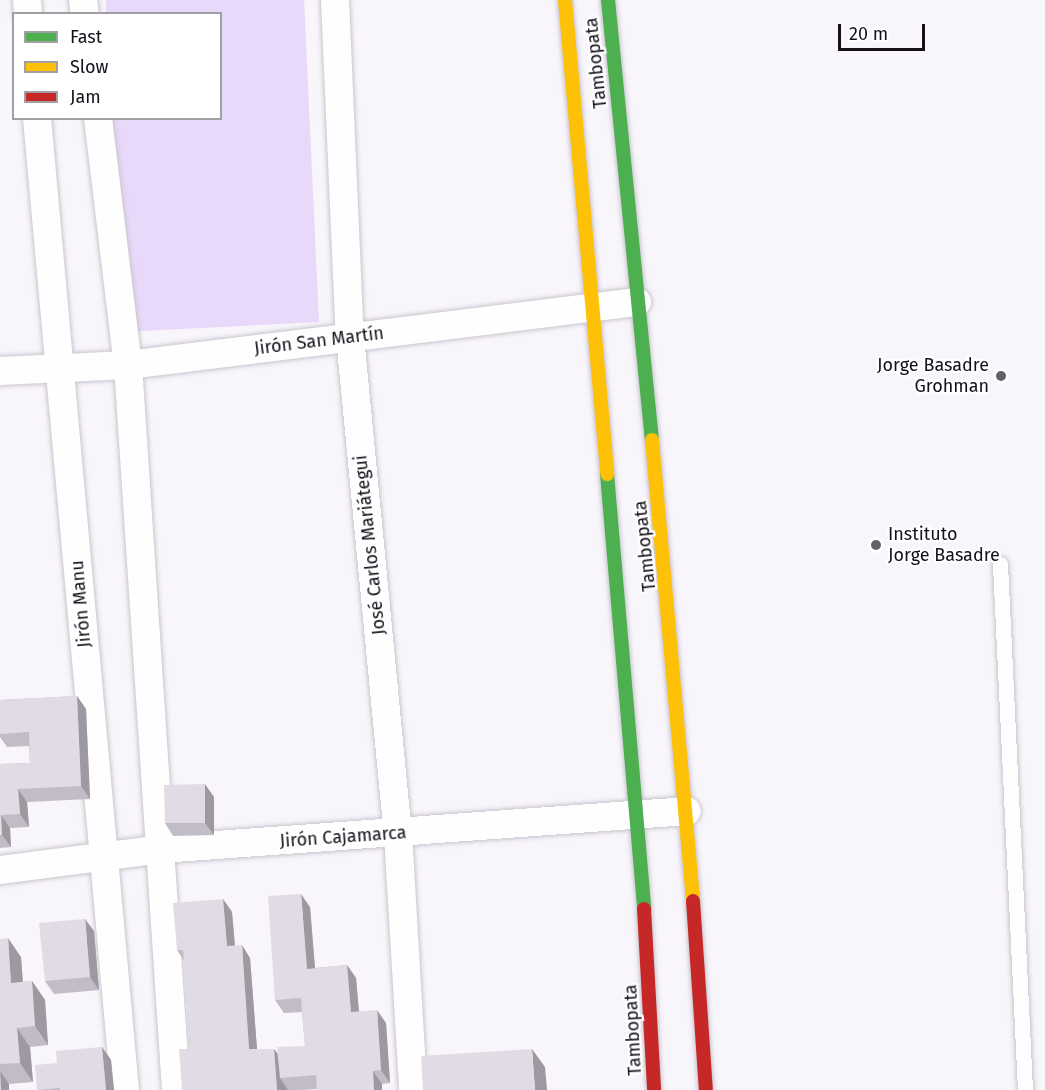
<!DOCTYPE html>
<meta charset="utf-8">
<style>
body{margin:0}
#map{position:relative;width:1045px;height:1090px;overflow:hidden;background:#f8f5fb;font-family:"Fira Sans",sans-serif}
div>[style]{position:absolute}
.green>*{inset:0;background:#e8d8f9}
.roads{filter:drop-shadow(0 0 2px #cac6ce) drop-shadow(0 0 2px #cac6ce)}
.lane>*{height:15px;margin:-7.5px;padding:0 7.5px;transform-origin:7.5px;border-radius:7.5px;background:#fefefe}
.street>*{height:28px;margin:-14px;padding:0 14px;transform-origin:14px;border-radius:14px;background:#fefefe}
.fast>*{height:14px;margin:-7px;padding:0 7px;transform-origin:7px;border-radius:7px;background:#4caf50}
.slow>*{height:14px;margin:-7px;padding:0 7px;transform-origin:7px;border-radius:7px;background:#ffc107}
.jam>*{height:14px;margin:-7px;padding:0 7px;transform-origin:7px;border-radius:7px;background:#c62828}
.wall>*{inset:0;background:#c2bcc6}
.shaded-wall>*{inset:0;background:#9e99a1}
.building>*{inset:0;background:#e1dbe6}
.dots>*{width:16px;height:16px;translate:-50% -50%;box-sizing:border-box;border:3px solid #fff;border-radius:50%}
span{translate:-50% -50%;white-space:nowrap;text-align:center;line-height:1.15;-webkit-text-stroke:4.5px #fff;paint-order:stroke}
.street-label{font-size:18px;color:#15101a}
.poi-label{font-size:18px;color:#15101a}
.right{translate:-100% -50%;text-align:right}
.left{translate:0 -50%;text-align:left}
.legend{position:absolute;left:12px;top:12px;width:210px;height:108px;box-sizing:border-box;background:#fff;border:2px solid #a19fa3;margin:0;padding:8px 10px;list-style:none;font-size:18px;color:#15101a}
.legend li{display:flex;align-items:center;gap:12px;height:30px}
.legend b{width:30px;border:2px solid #a19fa3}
.scale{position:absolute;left:838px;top:24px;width:87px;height:27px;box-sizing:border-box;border:3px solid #15101a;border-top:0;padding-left:8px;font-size:18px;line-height:21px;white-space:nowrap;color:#15101a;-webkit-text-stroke:4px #fff;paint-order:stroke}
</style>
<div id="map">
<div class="green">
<i style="clip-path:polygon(106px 0,304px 0,319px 322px,121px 332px,111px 119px,220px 118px,220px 14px,106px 13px)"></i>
</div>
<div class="roads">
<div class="lane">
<i style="left:1000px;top:564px;width:527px;rotate:87.28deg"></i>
</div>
<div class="street">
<i style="left:27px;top:0;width:14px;rotate:86deg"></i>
<i style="left:83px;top:0;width:14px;rotate:82deg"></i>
<i style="left:335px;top:0;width:337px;rotate:87.5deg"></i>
<i style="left:350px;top:337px;width:499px;rotate:84.5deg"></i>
<i style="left:398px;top:834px;width:256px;rotate:86.6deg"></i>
<i style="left:37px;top:118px;width:976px;rotate:84.83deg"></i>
<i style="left:98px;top:118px;width:249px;rotate:83.1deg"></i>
<i style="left:128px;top:365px;width:727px;rotate:86.21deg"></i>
<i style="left:0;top:371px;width:128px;rotate:-2.7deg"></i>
<i style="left:128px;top:365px;width:513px;rotate:-7.06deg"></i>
<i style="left:0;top:870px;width:162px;rotate:-7.4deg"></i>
<i style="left:161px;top:849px;width:527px;rotate:-4.13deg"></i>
</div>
<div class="fast">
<i style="left:608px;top:0;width:442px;rotate:84.3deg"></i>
<i style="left:607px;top:474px;width:437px;rotate:85.1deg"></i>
</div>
<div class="slow">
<i style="left:565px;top:0;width:476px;rotate:84.9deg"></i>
<i style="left:652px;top:440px;width:463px;rotate:84.9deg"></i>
</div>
<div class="jam">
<i style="left:693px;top:901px;width:189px;rotate:86.1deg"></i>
<i style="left:644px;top:909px;width:181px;rotate:86.8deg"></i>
</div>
</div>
<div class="wall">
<i style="clip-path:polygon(77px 696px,86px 709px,90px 799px,27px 802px,29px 827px,10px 828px,11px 847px,0 848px,0 764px,30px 763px,29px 746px,7px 747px,0 737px,0 700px)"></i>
<i style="clip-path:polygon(214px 797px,214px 835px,173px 836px,165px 823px)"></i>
<i style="clip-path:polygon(223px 899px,232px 912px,235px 946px,250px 958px,257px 1049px,274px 1049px,278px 1054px,305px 1046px,302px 1012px,284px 1013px,275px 1000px,310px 907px,315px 968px,347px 965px,356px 978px,359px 1011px,386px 1023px,390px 1083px,382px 1084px,382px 1090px,317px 1090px,317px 1089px,301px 1090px,182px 1090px,190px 1049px,184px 961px,177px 950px)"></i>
<i style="clip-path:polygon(94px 931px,99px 990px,54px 994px,45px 981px)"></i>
<i style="clip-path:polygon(0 939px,21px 957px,23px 982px,32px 981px,45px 1000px,48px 1045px,30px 1047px,33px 1082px,9px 1084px,9px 1090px,0 1090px)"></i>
<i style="clip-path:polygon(102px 1047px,111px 1060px,114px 1090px,37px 1090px,57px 1063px)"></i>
</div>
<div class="shaded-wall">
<i style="clip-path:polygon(77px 696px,86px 709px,90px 799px,81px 786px)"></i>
<i style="clip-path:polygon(205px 784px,214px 797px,214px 835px,205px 823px)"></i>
<i style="clip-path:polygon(18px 789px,27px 802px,29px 827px,20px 814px)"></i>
<i style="clip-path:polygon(1px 815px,10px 828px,11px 847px,2px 835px)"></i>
<i style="clip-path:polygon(301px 894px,310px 907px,316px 981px,307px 969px)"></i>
<i style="clip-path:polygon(223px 899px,232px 912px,236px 959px,227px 946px)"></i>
<i style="clip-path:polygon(85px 919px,94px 931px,99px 990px,90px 977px)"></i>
<i style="clip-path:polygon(8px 938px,21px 957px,24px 1001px,11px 983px)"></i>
<i style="clip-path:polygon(242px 945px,250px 958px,258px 1062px,249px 1049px)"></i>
<i style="clip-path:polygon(347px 965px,356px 978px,360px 1025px,351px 1012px)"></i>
<i style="clip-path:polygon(32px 981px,45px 1000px,48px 1045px,35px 1026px)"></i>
<i style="clip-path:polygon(377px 1010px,386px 1023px,390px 1083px,381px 1070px)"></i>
<i style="clip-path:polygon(17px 1028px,30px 1047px,33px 1082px,20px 1063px)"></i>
<i style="clip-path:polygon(102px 1047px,111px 1060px,114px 1090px,106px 1090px)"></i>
<i style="clip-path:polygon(274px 1049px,287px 1067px,280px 1078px,288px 1090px,277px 1090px)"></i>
<i style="clip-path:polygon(532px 1049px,545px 1067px,547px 1090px,535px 1090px)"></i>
<i style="clip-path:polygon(0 1071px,9px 1084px,9px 1090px,1px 1090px)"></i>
<i style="clip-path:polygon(373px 1071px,382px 1084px,382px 1090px,374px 1090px)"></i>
</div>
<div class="building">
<i style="clip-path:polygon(77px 696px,81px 786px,18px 789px,20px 814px,1px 815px,2px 835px,0 835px,0 764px,30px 763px,29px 732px,0 734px,0 700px)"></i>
<i style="clip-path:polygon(205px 784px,205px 823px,165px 823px,164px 785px)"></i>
<i style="clip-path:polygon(301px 894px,307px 969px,347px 965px,351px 1012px,377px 1010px,381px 1070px,373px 1071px,374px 1090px,317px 1090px,316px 1075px,280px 1078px,277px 1047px,305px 1046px,301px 998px,275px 1000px,268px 896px)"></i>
<i style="clip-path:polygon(223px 899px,227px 946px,242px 945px,249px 1049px,190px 1049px,183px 950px,177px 950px,173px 903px)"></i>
<i style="clip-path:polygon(85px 919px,90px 977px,45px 981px,39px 923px)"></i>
<i style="clip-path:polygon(8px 938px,11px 983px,32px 981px,35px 1026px,17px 1028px,20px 1063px,0 1064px,0 939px)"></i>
<i style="clip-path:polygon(102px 1047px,106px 1090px,60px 1090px,60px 1088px,37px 1090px,35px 1065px,57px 1063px,56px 1051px)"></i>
<i style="clip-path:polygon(179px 1049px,274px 1049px,277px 1090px,182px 1090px)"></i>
<i style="clip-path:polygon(532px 1049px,535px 1090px,423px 1090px,421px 1056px)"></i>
<i style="clip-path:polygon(0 1071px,1px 1090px,0 1090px)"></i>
</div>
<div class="dots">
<i style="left:1001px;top:376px;background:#646069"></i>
<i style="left:876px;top:545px;background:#646069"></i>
</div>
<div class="street-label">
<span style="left:596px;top:63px;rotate:-96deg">Tambopata</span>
<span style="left:319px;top:341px;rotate:-7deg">Jirón San Martín</span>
<span style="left:370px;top:545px;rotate:-96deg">José Carlos Mariátegui</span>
<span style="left:645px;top:546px;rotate:-96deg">Tambopata</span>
<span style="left:81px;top:604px;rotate:-95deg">Jirón Manu</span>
<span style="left:343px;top:837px;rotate:-4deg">Jirón Cajamarca</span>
<span style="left:633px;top:1030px;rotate:-93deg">Tambopata</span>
</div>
<div class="poi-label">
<span class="right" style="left:989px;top:376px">Jorge Basadre<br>Grohman</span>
<span class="left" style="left:888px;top:545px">Instituto<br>Jorge Basadre</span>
</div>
<ul class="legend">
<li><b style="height:8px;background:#4caf50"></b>Fast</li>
<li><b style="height:8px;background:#ffc107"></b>Slow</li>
<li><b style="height:8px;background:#c62828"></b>Jam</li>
</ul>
<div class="scale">20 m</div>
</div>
